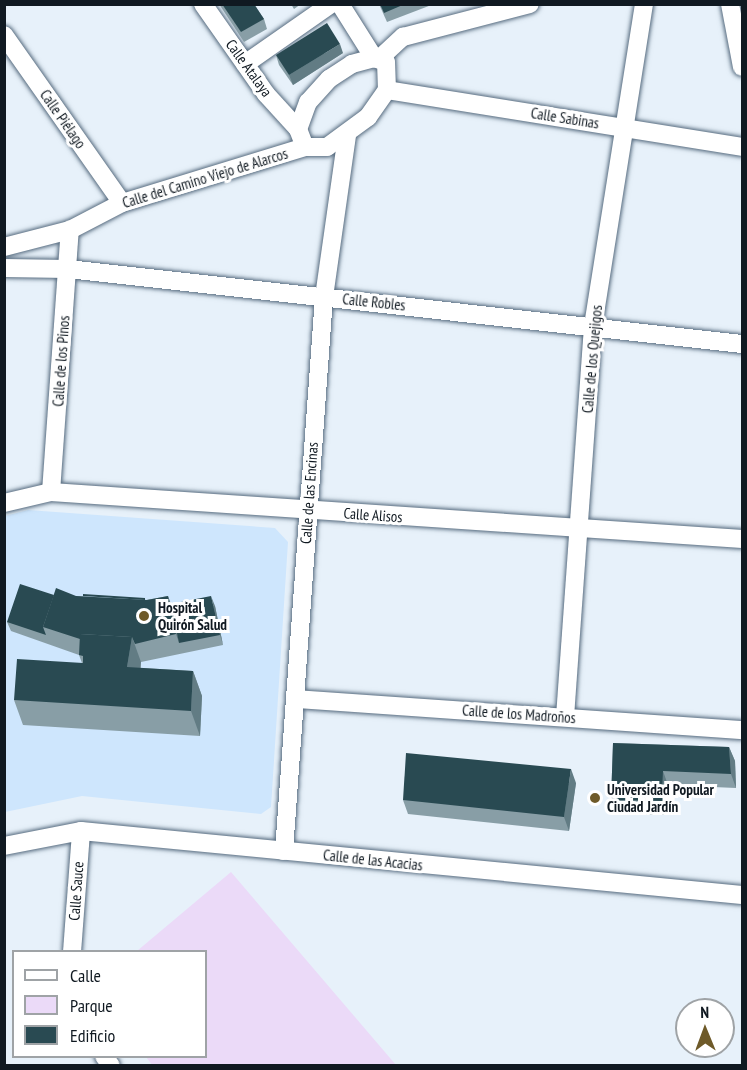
<!DOCTYPE html>
<meta charset="utf-8">
<style>
body{margin:0}
#map{position:relative;width:747px;height:1070px;overflow:hidden;background:#e7f1fa;font-family:"PT Sans Narrow",sans-serif}
div>[style]{position:absolute}
.built>*{inset:0;background:#cee6fd}
.green>*{inset:0;background:#ebdaf8}
.roads{filter:drop-shadow(0 0 2px #566b7f) drop-shadow(0 0 2px #566b7f)}
.street>*{height:18px;margin:-9px;padding:0 9px;transform-origin:9px;border-radius:9px;background:#fff}
.wall>*{inset:0;background:#889ea6}
.shaded-wall>*{inset:0;background:#627c84}
.building>*{inset:0;background:#294a52}
.dots>*{width:16px;height:16px;translate:-50% -50%;box-sizing:border-box;border:3px solid #fff;border-radius:50%}
span{translate:-50% -50%;white-space:nowrap;text-align:center;line-height:1.15;-webkit-text-stroke:6px #fff;paint-order:stroke}
.street-label{font-size:15px;color:#101921}
.poi-label{font-size:15px;color:#101921;font-weight:700}
.left{translate:0 -50%;text-align:left}
.frame{position:absolute;inset:0;border:6px solid #101921;pointer-events:none}
.legend{position:absolute;left:12px;top:950px;width:195px;height:108px;box-sizing:border-box;background:#fff;border:2px solid #9fa3a6;margin:0;padding:8px 10px;list-style:none;font-size:18px;color:#101921}
.legend li{display:flex;align-items:center;gap:12px;height:30px}
.legend b{width:30px;border:2px solid #9fa3a6}
.north{position:absolute;left:675px;top:998px;width:60px;height:60px;box-sizing:border-box;background:#fff;border:2px solid #9fa3a6;border-radius:50%;rotate:359deg;font-size:16px;font-weight:700;line-height:24px;text-align:center;color:#101921}
.north::after{content:'';display:block;margin:auto;width:21px;height:27px;background:#6e5a29;clip-path:polygon(50% 0,100% 100%,50% 72%,0 100%)}
</style>
<div id="map">
<div class="built">
<i style="clip-path:polygon(28px 510px,275px 528px,288px 542px,271px 807px,261px 814px,82px 796px,5px 812px,5px 516px)"></i>
</div>
<div class="green">
<i style="clip-path:polygon(231px 872px,396px 1065px,153px 1066px,146px 1057px,206px 1056px,206px 952px,137px 951px)"></i>
</div>
<div class="roads">
<div class="street">
<i style="left:203px;top:4px;width:110px;rotate:55deg"></i>
<i style="left:266px;top:94px;width:47px;rotate:47.6deg"></i>
<i style="left:340px;top:4px;width:64px;rotate:57.8deg"></i>
<i style="left:730px;top:4px;width:64px;rotate:79.2deg"></i>
<i style="left:4px;top:35px;width:205px;rotate:54.9deg"></i>
<i style="left:379px;top:59px;width:33px;rotate:-43deg"></i>
<i style="left:403px;top:37px;width:131px;rotate:-14.6deg"></i>
<i style="left:245px;top:64px;width:105px;rotate:-34.9deg"></i>
<i style="left:387px;top:90px;width:360px;rotate:9.1deg"></i>
<i style="left:4px;top:247px;width:68px;rotate:-14.4deg"></i>
<i style="left:70px;top:230px;width:59px;rotate:-27.4deg"></i>
<i style="left:122px;top:203px;width:191px;rotate:-17deg"></i>
<i style="left:305px;top:147px;width:22px"></i>
<i style="left:327px;top:147px;width:51px;rotate:-36.2deg"></i>
<i style="left:368px;top:117px;width:33px;rotate:-55deg"></i>
<i style="left:387px;top:90px;width:28px;rotate:-92deg"></i>
<i style="left:386px;top:62px;width:13px;rotate:-162deg"></i>
<i style="left:374px;top:58px;width:23px;rotate:165deg"></i>
<i style="left:352px;top:64px;width:27px;rotate:147deg"></i>
<i style="left:329px;top:79px;width:31px;rotate:132deg"></i>
<i style="left:308px;top:102px;width:29px;rotate:110deg"></i>
<i style="left:298px;top:129px;width:19px;rotate:69deg"></i>
<i style="left:4px;top:268px;width:64px;rotate:0.9deg"></i>
<i style="left:68px;top:269px;width:678px;rotate:6.35deg"></i>
<i style="left:51px;top:492px;width:263px;rotate:-85.9deg"></i>
<i style="left:4px;top:503px;width:48px;rotate:-13.2deg"></i>
<i style="left:51px;top:492px;width:693px;rotate:3.89deg"></i>
<i style="left:296px;top:699px;width:447px;rotate:4deg"></i>
<i style="left:565px;top:717px;width:392px;rotate:-85.9deg"></i>
<i style="left:593px;top:326px;width:326px;rotate:-81deg"></i>
<i style="left:4px;top:846px;width:78px;rotate:-11deg"></i>
<i style="left:81px;top:831px;width:664px;rotate:5.53deg"></i>
<i style="left:284px;top:851px;width:555px;rotate:-85.87deg"></i>
<i style="left:324px;top:297px;width:163px;rotate:-81.9deg"></i>
<i style="left:72px;top:952px;width:121px;rotate:-85.7deg"></i>
<i style="left:104px;top:1056px;width:12px;rotate:55deg"></i>
</div>
</div>
<div class="wall">
<i style="clip-path:polygon(219px 4px,254px 4px,264px 19px,267px 29px,244px 42px)"></i>
<i style="clip-path:polygon(291px 4px,301px 4px,294px 9px)"></i>
<i style="clip-path:polygon(379px 4px,434px 4px,387px 22px)"></i>
<i style="clip-path:polygon(343px 53px,293px 85px,279px 65px,276px 55px)"></i>
<i style="clip-path:polygon(54px 595px,146px 600px,168px 596px,171px 604px,215px 606px,223px 645px,141px 662px,141px 668px,193px 671px,202px 696px,200px 736px,23px 725px,14px 700px,82px 663px,79px 655px,11px 631px,7px 622px)"></i>
<i style="clip-path:polygon(613px 743px,729px 747px,735px 761px,736px 788px,668px 785px,667px 815px,616px 814px,611px 800px)"></i>
<i style="clip-path:polygon(576px 783px,569px 831px,408px 814px,403px 800px)"></i>
</div>
<div class="shaded-wall">
<i style="clip-path:polygon(340px 44px,343px 53px,293px 85px,289px 75px)"></i>
<i style="clip-path:polygon(168px 596px,174px 614px,179px 643px,176px 634px)"></i>
<i style="clip-path:polygon(211px 596px,215px 606px,223px 645px,220px 635px)"></i>
<i style="clip-path:polygon(132px 637px,141px 662px,136px 692px,127px 667px)"></i>
<i style="clip-path:polygon(193px 671px,202px 696px,200px 736px,191px 711px)"></i>
<i style="clip-path:polygon(729px 747px,735px 761px,736px 788px,731px 774px)"></i>
<i style="clip-path:polygon(571px 769px,576px 783px,569px 831px,564px 817px)"></i>
<i style="clip-path:polygon(663px 771px,668px 785px,667px 815px,662px 801px)"></i>
</div>
<div class="building">
<i style="clip-path:polygon(222px 4px,254px 4px,264px 19px,241px 32px)"></i>
<i style="clip-path:polygon(380px 4px,405px 4px,384px 13px)"></i>
<i style="clip-path:polygon(327px 23px,340px 44px,289px 75px,276px 55px)"></i>
<i style="clip-path:polygon(20px 584px,54px 595px,43px 627px,46px 635px,7px 622px)"></i>
<i style="clip-path:polygon(56px 588px,76px 596px,147px 600px,168px 596px,176px 634px,135px 644px,132px 637px,80px 634px,80px 639px,43px 627px)"></i>
<i style="clip-path:polygon(83px 594px,145px 598px,145px 600px,83px 596px)"></i>
<i style="clip-path:polygon(211px 596px,220px 635px,179px 643px,171px 604px)"></i>
<i style="clip-path:polygon(80px 634px,132px 637px,127px 667px,193px 671px,191px 711px,14px 700px,17px 659px,83px 663px,83px 656px,79px 655px)"></i>
<i style="clip-path:polygon(613px 743px,729px 747px,731px 774px,663px 771px,662px 801px,611px 800px)"></i>
<i style="clip-path:polygon(406px 753px,571px 769px,564px 817px,403px 800px)"></i>
</div>
<div class="dots">
<i style="left:144px;top:616px;background:#6e5a29"></i>
<i style="left:595px;top:798px;background:#6e5a29"></i>
</div>
<div class="street-label">
<span style="left:249px;top:68px;rotate:54deg">Calle Atalaya</span>
<span style="left:565px;top:118px;rotate:9deg">Calle Sabinas</span>
<span style="left:63px;top:119px;rotate:55deg">Calle Piélago</span>
<span style="left:205px;top:178px;rotate:-17deg">Calle del Camino Viejo de Alarcos</span>
<span style="left:374px;top:302px;rotate:6deg">Calle Robles</span>
<span style="left:592px;top:359px;rotate:-85deg">Calle de los Quejigos</span>
<span style="left:61px;top:361px;rotate:-86deg">Calle de los Pinos</span>
<span style="left:309px;top:493px;rotate:-86deg">Calle de las Encinas</span>
<span style="left:373px;top:515px;rotate:4deg">Calle Alisos</span>
<span style="left:519px;top:714px;rotate:4deg">Calle de los Madroños</span>
<span style="left:373px;top:860px;rotate:6deg">Calle de las Acacias</span>
<span style="left:76px;top:891px;rotate:-86deg">Calle Sauce</span>
</div>
<div class="poi-label">
<span class="left" style="left:158px;top:616px">Hospital<br>Quirón Salud</span>
<span class="left" style="left:607px;top:798px">Universidad Popular<br>Ciudad Jardín</span>
</div>
<div class="frame"></div>
<ul class="legend">
<li><b style="height:8px;background:#fff"></b>Calle</li>
<li><b style="height:16px;background:#ebdaf8"></b>Parque</li>
<li><b style="height:16px;background:#294a52"></b>Edificio</li>
</ul>
<div class="north">N</div>
</div>
